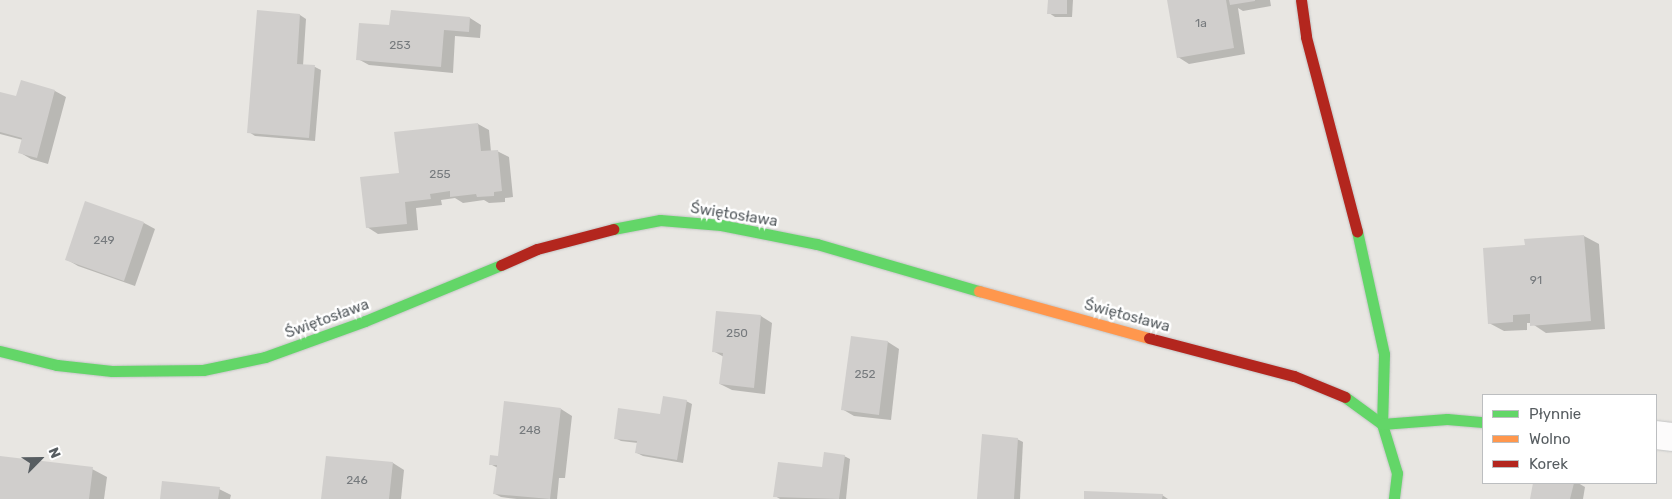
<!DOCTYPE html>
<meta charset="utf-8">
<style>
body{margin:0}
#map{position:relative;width:1672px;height:499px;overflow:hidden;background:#e8e6e2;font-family:Rubik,sans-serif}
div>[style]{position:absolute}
.shadow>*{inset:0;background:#0003}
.building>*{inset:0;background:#d0cecc}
.roads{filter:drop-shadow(0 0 1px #c4c5c5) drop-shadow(0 0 1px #c4c5c5)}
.street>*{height:28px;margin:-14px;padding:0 14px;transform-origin:14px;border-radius:14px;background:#fcfbfb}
.fast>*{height:11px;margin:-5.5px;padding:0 5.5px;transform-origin:5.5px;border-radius:5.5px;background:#63d668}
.slow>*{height:11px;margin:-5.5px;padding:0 5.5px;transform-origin:5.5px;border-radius:5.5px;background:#ff974d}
.jam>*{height:11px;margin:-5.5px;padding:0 5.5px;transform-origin:5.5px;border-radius:5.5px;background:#b3261e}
span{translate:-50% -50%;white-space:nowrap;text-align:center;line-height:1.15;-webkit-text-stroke:5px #fff;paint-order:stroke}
.number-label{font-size:12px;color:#767a7d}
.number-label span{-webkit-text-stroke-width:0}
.street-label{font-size:15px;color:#575d61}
.legend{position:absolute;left:1482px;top:394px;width:175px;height:90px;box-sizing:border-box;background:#fff;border:1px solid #bcbec0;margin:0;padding:6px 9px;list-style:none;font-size:15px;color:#575d61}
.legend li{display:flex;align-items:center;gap:10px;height:25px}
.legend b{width:25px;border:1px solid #bcbec0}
.north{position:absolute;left:15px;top:434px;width:50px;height:50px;-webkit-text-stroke:4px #fff;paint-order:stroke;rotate:67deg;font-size:14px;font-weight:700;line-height:20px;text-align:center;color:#575d61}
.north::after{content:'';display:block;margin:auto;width:18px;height:22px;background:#575d61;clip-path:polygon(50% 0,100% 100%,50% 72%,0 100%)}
</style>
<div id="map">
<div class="shadow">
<i style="clip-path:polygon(1049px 0,1073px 0,1072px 17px,1055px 17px,1049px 13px)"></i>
<i style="clip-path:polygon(1168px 0,1270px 0,1271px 6px,1243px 11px,1238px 8px,1245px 54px,1189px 64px,1178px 57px)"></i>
<i style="clip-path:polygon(392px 11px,470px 18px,481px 25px,480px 38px,455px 36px,453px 73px,369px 65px,358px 59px,390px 27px)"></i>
<i style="clip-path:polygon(258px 12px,300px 15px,306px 19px,303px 66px,315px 67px,321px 70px,315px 141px,255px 136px,249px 132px)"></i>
<i style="clip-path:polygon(55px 91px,66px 97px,48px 164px,31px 159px,19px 152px,23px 140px,0 134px,0 93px,17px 98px)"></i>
<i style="clip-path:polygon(478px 124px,489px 130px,491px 152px,497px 151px,509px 157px,513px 197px,505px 198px,505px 202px,489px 203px,484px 200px,463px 203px,455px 198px,441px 200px,442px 205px,416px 208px,418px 230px,378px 234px,367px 227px,401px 174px)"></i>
<i style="clip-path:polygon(144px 223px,155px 229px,135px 286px,78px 266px,66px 259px)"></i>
<i style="clip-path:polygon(1584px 236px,1599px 244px,1605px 329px,1546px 333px,1531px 323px,1527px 323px,1527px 330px,1504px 331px,1489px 323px,1526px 246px,1525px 240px)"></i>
<i style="clip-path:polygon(717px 312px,761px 316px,772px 323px,765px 394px,732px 390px,720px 384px,724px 357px,713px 351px)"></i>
<i style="clip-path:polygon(852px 338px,888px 342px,899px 349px,891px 420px,854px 416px,842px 409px)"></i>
<i style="clip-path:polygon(686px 401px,692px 404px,683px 463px,643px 456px,637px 453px,638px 443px,621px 441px,615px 438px)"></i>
<i style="clip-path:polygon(561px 409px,572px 416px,565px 478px,559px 478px,557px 499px,517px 499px,501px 497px,495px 494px,498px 468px,490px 464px)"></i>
<i style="clip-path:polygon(1017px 439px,1023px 442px,1020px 499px,978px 499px)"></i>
<i style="clip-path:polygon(844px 456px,850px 459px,846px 499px,780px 499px,775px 496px)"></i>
<i style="clip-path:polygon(0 457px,92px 469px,107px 477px,104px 499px,0 499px)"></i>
<i style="clip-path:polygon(393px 463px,404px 470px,401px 499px,322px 499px)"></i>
<i style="clip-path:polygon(1534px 483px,1578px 483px,1585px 487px,1583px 499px,1531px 499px)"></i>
<i style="clip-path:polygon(219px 489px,231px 495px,230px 499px,162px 499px)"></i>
<i style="clip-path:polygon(1162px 495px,1168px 499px,1085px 499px)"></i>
</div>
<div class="building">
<i style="clip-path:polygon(1048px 0,1067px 0,1067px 14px,1047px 14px)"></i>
<i style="clip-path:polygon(1167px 0,1226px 0,1234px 48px,1177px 58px)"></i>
<i style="clip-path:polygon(1229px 0,1255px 0,1255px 1px,1230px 5px)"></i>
<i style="clip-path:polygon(257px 10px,300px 14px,297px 64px,315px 65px,309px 138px,247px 133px)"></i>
<i style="clip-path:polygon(391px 10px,470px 17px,469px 32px,444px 30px,441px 67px,356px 60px,359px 23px,389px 25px)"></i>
<i style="clip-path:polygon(21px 80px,55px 90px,37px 158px,18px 153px,22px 138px,0 132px,0 92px,16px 96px)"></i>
<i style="clip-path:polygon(478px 123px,481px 151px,498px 150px,502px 191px,494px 192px,494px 196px,477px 197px,476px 194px,450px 197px,450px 191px,430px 194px,431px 199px,405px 202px,407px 224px,366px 228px,360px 177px,399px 173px,394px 132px)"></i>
<i style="clip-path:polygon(85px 201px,144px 222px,124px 281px,65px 260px)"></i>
<i style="clip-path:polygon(1584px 235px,1591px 321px,1530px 326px,1530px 314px,1513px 315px,1513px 322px,1488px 324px,1483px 248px,1525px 245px,1524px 239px)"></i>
<i style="clip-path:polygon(716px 311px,761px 315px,754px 388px,719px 384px,723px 353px,712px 352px)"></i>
<i style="clip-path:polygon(851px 336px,888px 341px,879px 415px,841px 410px)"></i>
<i style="clip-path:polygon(663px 396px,687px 400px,677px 460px,635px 453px,637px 441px,614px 439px,618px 408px,660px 414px)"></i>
<i style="clip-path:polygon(504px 401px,561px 408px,550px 499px,493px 494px,497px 465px,489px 465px,490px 455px,498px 456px)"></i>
<i style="clip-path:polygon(982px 434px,1018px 438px,1014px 499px,977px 499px)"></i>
<i style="clip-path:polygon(824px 452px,845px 455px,839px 499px,773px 497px,778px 462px,822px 467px)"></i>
<i style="clip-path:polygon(0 456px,93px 467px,89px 499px,0 499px)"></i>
<i style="clip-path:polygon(326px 456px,393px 462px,389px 499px,321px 499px)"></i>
<i style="clip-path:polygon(162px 481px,220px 487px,218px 499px,160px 499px)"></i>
<i style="clip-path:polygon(1533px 483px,1574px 483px,1570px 499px,1530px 499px)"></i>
<i style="clip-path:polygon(1084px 491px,1163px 494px,1162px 499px,1084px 499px)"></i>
</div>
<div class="roads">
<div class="street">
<i style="left:1656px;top:435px;width:16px;rotate:7deg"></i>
</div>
<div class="fast">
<i style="left:613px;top:229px;width:48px;rotate:-10.8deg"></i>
<i style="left:660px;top:220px;width:61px;rotate:4.7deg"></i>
<i style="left:721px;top:225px;width:98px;rotate:11.2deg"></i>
<i style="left:817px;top:244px;width:169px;rotate:16.2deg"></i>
<i style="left:1357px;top:231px;width:126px;rotate:77.6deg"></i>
<i style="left:1384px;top:354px;width:70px;rotate:91.6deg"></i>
<i style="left:0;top:351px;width:59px;rotate:13.8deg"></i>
<i style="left:57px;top:365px;width:55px;rotate:6.2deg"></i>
<i style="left:112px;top:371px;width:91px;rotate:-0.6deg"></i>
<i style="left:203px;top:370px;width:63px;rotate:-11.8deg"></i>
<i style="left:265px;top:357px;width:106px;rotate:-19.8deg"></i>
<i style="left:365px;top:321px;width:147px;rotate:-22.4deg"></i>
<i style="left:1345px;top:397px;width:46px;rotate:36.1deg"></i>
<i style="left:1382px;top:424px;width:51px;rotate:73deg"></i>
<i style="left:1397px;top:473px;width:26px;rotate:97deg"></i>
<i style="left:1382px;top:424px;width:65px;rotate:-4.4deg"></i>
<i style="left:1447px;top:419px;width:36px;rotate:5deg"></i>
</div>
<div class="slow">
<i style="left:979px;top:291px;width:176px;rotate:15.5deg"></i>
</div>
<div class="jam">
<i style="left:1301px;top:0;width:37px;rotate:82deg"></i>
<i style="left:1306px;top:37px;width:201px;rotate:75.3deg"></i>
<i style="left:501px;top:265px;width:39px;rotate:-24deg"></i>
<i style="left:537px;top:249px;width:79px;rotate:-14.7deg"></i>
<i style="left:1149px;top:338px;width:150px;rotate:14.7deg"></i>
<i style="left:1294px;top:376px;width:55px;rotate:22.4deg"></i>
</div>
</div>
<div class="number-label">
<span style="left:1201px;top:24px">1a</span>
<span style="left:400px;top:46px">253</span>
<span style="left:440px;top:175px">255</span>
<span style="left:104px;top:241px">249</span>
<span style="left:1536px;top:281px">91</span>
<span style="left:737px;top:334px">250</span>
<span style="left:865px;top:375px">252</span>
<span style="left:530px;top:431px">248</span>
<span style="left:357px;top:481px">246</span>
</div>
<div class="street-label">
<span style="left:734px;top:215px;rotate:9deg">Świętosława</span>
<span style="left:1127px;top:316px;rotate:15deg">Świętosława</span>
<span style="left:327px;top:319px;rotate:-20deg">Świętosława</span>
</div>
<ul class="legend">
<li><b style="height:6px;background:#63d668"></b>Płynnie</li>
<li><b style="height:6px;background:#ff974d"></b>Wolno</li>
<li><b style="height:6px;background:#b3261e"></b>Korek</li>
</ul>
<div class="north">N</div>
</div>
